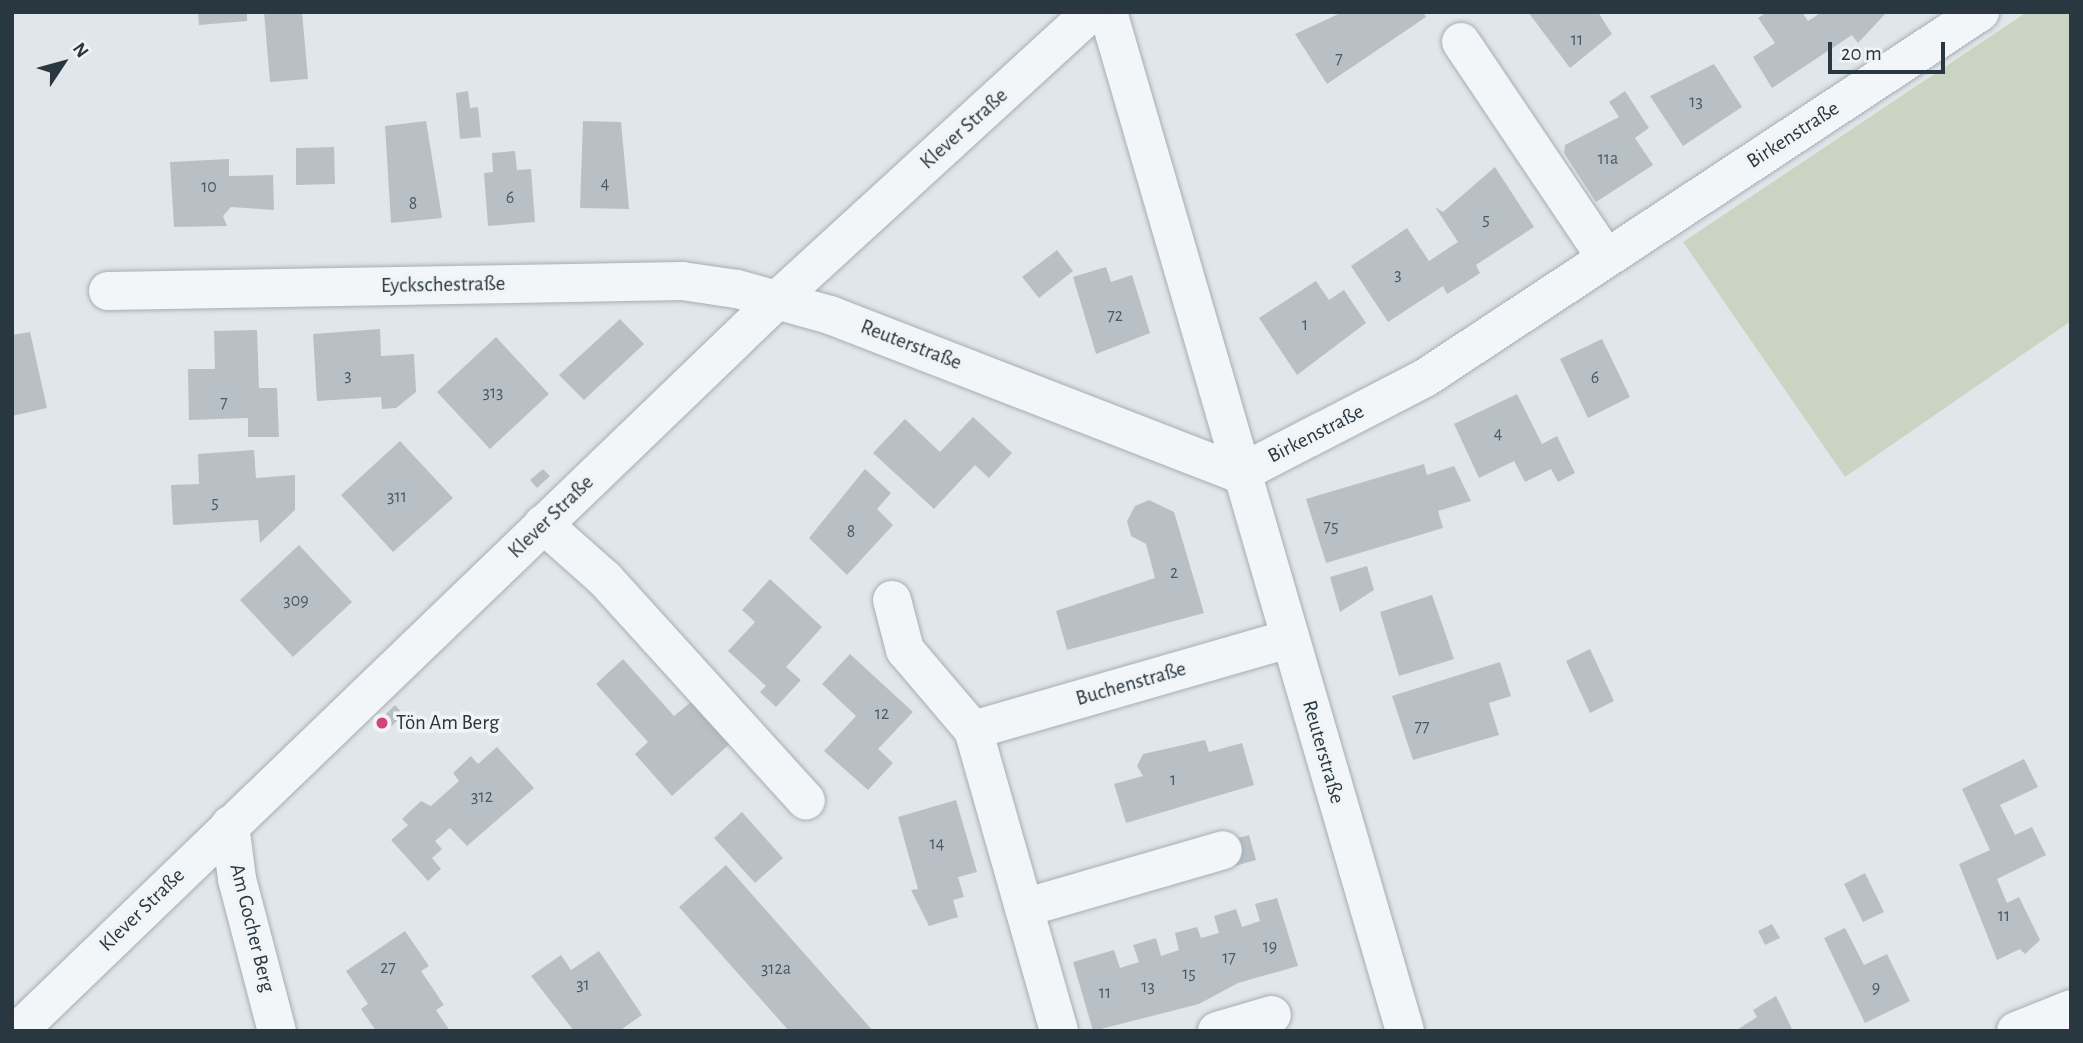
<!DOCTYPE html>
<meta charset="utf-8">
<style>
body{margin:0}
#map{position:relative;width:2083px;height:1043px;overflow:hidden;background:#e1e6ea;font-family:"Alegreya Sans",sans-serif}
div>[style]{position:absolute}
.green>*{inset:0;background:#cad4c2}
.building>*{inset:0;background:#b8c0c6}
.roads{filter:drop-shadow(0 0 2px #a6aeb4) drop-shadow(0 0 2px #a6aeb4)}
.minor>*{height:38px;margin:-19px;padding:0 19px;transform-origin:19px;border-radius:19px;background:#f3f6f8}
.dots>*{width:19px;height:19px;translate:-50% -50%;box-sizing:border-box;border:4px solid #f0f4f7;border-radius:50%}
span{translate:-50% -50%;white-space:nowrap;text-align:center;line-height:1.15;-webkit-text-stroke:7px #f0f4f7;paint-order:stroke}
.number-label{font-size:18px;color:#4d5962}
.number-label span{-webkit-text-stroke-width:0}
.street-label{font-size:21px;color:#293741}
.poi-label{font-size:21px;color:#293741}
.left{translate:0 -50%;text-align:left}
.frame{position:absolute;inset:0;border:14px solid #293741;pointer-events:none}
.north{position:absolute;left:28px;top:28px;width:70px;height:70px;-webkit-text-stroke:5px #f0f4f7;paint-order:stroke;rotate:54deg;font-size:19px;font-weight:700;line-height:28px;text-align:center;color:#293741}
.north::after{content:'';display:block;margin:auto;width:24px;height:32px;background:#293741;clip-path:polygon(50% 0,100% 100%,50% 72%,0 100%)}
.scale{position:absolute;left:1828px;top:42px;width:117px;height:32px;box-sizing:border-box;border:4px solid #293741;border-top:0;padding-left:9px;font-size:21px;line-height:24px;white-space:nowrap;color:#293741;-webkit-text-stroke:5px #f0f4f7;paint-order:stroke}
</style>
<div id="map">
<div class="green">
<i style="clip-path:polygon(2027px 12px,2071px 12px,2071px 321px,1845px 477px,1683px 242px)"></i>
</div>
<div class="building">
<i style="clip-path:polygon(198px 12px,247px 12px,247px 21px,199px 25px)"></i>
<i style="clip-path:polygon(264px 12px,302px 12px,308px 79px,270px 82px)"></i>
<i style="clip-path:polygon(1343px 12px,1423px 12px,1426px 17px,1327px 84px,1295px 34px)"></i>
<i style="clip-path:polygon(1528px 12px,1598px 12px,1612px 34px,1570px 68px)"></i>
<i style="clip-path:polygon(1767px 12px,1802px 12px,1808px 21px,1822px 12px,1887px 12px,1858px 43px,1852px 35px,1772px 88px,1753px 57px,1775px 43px,1758px 18px)"></i>
<i style="clip-path:polygon(1714px 64px,1742px 107px,1683px 146px,1650px 96px)"></i>
<i style="clip-path:polygon(468px 91px,470px 108px,478px 107px,481px 137px,460px 139px,456px 93px)"></i>
<i style="clip-path:polygon(1625px 91px,1649px 128px,1635px 138px,1653px 165px,1596px 202px,1564px 153px,1565px 145px,1619px 117px,1609px 102px)"></i>
<i style="clip-path:polygon(426px 121px,442px 218px,391px 223px,385px 126px)"></i>
<i style="clip-path:polygon(583px 121px,621px 122px,629px 209px,580px 208px)"></i>
<i style="clip-path:polygon(334px 147px,335px 184px,296px 185px,296px 148px)"></i>
<i style="clip-path:polygon(515px 151px,517px 170px,531px 169px,535px 222px,488px 226px,484px 173px,493px 172px,492px 153px)"></i>
<i style="clip-path:polygon(229px 159px,229px 176px,273px 175px,274px 210px,231px 207px,223px 216px,227px 226px,174px 227px,170px 162px)"></i>
<i style="clip-path:polygon(1495px 167px,1534px 227px,1476px 265px,1480px 273px,1465px 283px,1447px 294px,1443px 286px,1388px 322px,1351px 266px,1407px 228px,1429px 261px,1458px 242px,1435px 207px,1443px 212px)"></i>
<i style="clip-path:polygon(1057px 250px,1073px 271px,1039px 298px,1022px 277px)"></i>
<i style="clip-path:polygon(1106px 267px,1111px 282px,1132px 275px,1150px 333px,1096px 354px,1073px 277px)"></i>
<i style="clip-path:polygon(1316px 281px,1329px 300px,1344px 290px,1366px 323px,1297px 375px,1259px 318px)"></i>
<i style="clip-path:polygon(620px 319px,644px 344px,584px 400px,559px 375px)"></i>
<i style="clip-path:polygon(380px 329px,381px 356px,414px 354px,416px 392px,396px 408px,382px 409px,381px 397px,317px 401px,313px 334px)"></i>
<i style="clip-path:polygon(257px 330px,259px 388px,277px 388px,279px 437px,248px 437px,248px 418px,189px 420px,188px 369px,215px 369px,214px 331px)"></i>
<i style="clip-path:polygon(30px 332px,47px 408px,12px 416px,12px 335px)"></i>
<i style="clip-path:polygon(496px 337px,549px 394px,490px 449px,437px 392px)"></i>
<i style="clip-path:polygon(1602px 339px,1630px 397px,1588px 418px,1560px 359px)"></i>
<i style="clip-path:polygon(1517px 394px,1542px 444px,1557px 436px,1575px 473px,1558px 482px,1551px 469px,1525px 482px,1514px 461px,1479px 478px,1454px 424px)"></i>
<i style="clip-path:polygon(973px 417px,1012px 453px,989px 478px,975px 465px,934px 509px,873px 453px,905px 419px,940px 452px)"></i>
<i style="clip-path:polygon(400px 441px,453px 498px,393px 552px,341px 495px)"></i>
<i style="clip-path:polygon(254px 450px,256px 478px,295px 475px,295px 510px,260px 543px,258px 520px,173px 525px,171px 485px,199px 484px,198px 454px)"></i>
<i style="clip-path:polygon(1424px 464px,1427px 475px,1454px 466px,1471px 501px,1438px 511px,1443px 528px,1326px 563px,1306px 499px)"></i>
<i style="clip-path:polygon(543px 469px,550px 476px,537px 488px,530px 480px)"></i>
<i style="clip-path:polygon(865px 469px,891px 493px,877px 509px,893px 525px,847px 575px,809px 538px)"></i>
<i style="clip-path:polygon(1149px 500px,1174px 512px,1204px 613px,1067px 650px,1056px 611px,1155px 578px,1146px 544px,1131px 536px,1127px 521px,1135px 506px)"></i>
<i style="clip-path:polygon(299px 545px,352px 602px,293px 657px,240px 600px)"></i>
<i style="clip-path:polygon(1367px 566px,1374px 590px,1340px 612px,1330px 577px)"></i>
<i style="clip-path:polygon(770px 579px,822px 627px,786px 667px,801px 680px,776px 707px,760px 692px,766px 686px,728px 651px,755px 622px,742px 610px)"></i>
<i style="clip-path:polygon(1432px 595px,1454px 659px,1399px 676px,1380px 612px)"></i>
<i style="clip-path:polygon(1590px 649px,1614px 701px,1590px 713px,1566px 661px)"></i>
<i style="clip-path:polygon(850px 654px,913px 712px,878px 749px,893px 763px,868px 790px,824px 751px,856px 716px,822px 684px)"></i>
<i style="clip-path:polygon(623px 659px,674px 716px,696px 698px,734px 740px,672px 796px,635px 754px,648px 742px,596px 684px)"></i>
<i style="clip-path:polygon(1500px 662px,1511px 696px,1489px 703px,1499px 735px,1413px 760px,1392px 696px)"></i>
<i style="clip-path:polygon(395px 705px,403px 714px,392px 726px,383px 717px)"></i>
<i style="clip-path:polygon(1205px 740px,1209px 752px,1242px 743px,1254px 785px,1126px 823px,1114px 784px,1143px 776px,1137px 766px,1143px 754px)"></i>
<i style="clip-path:polygon(497px 747px,534px 788px,467px 846px,450px 828px,435px 841px,442px 849px,432px 858px,441px 869px,428px 881px,391px 840px,408px 825px,402px 819px,421px 801px,431px 806px,459px 781px,453px 773px,471px 756px,478px 764px)"></i>
<i style="clip-path:polygon(2024px 759px,2038px 787px,2000px 805px,2015px 835px,2032px 827px,2046px 855px,1997px 879px,2007px 903px,2019px 897px,2040px 940px,2025px 954px,2020px 949px,1997px 960px,1959px 864px,1990px 850px,1962px 789px)"></i>
<i style="clip-path:polygon(956px 800px,977px 872px,958px 877px,964px 897px,953px 900px,958px 917px,929px 926px,911px 890px,918px 889px,898px 817px)"></i>
<i style="clip-path:polygon(742px 812px,783px 858px,755px 883px,714px 838px)"></i>
<i style="clip-path:polygon(1249px 835px,1256px 860px,1235px 866px,1228px 841px)"></i>
<i style="clip-path:polygon(726px 865px,873px 1031px,789px 1031px,679px 907px)"></i>
<i style="clip-path:polygon(1865px 873px,1884px 912px,1863px 922px,1844px 884px)"></i>
<i style="clip-path:polygon(1277px 898px,1298px 966px,1238px 983px,1199px 1004px,1093px 1031px,1073px 962px,1114px 950px,1120px 968px,1139px 962px,1133px 945px,1156px 938px,1161px 956px,1179px 950px,1175px 933px,1197px 927px,1201px 938px,1219px 933px,1214px 916px,1236px 909px,1242px 927px,1260px 921px,1255px 904px)"></i>
<i style="clip-path:polygon(1772px 924px,1780px 938px,1765px 945px,1758px 931px)"></i>
<i style="clip-path:polygon(1845px 928px,1864px 965px,1887px 954px,1910px 1001px,1865px 1023px,1824px 938px)"></i>
<i style="clip-path:polygon(405px 931px,429px 966px,421px 971px,444px 1005px,436px 1010px,450px 1031px,376px 1031px,361px 1009px,368px 1004px,346px 971px)"></i>
<i style="clip-path:polygon(599px 951px,642px 1015px,619px 1031px,574px 1031px,531px 976px,561px 955px,571px 970px)"></i>
<i style="clip-path:polygon(1776px 996px,1793px 1031px,1735px 1031px,1757px 1017px,1753px 1010px)"></i>
</div>
<div class="roads">
<div class="minor">
<i style="left:1108px;top:12px;width:1061px;rotate:73.75deg"></i>
<i style="left:1461px;top:42px;width:260px;rotate:56.1deg"></i>
<i style="left:108px;top:291px;width:574px;rotate:-1deg"></i>
<i style="left:682px;top:281px;width:56px;rotate:8.3deg"></i>
<i style="left:737px;top:289px;width:97px;rotate:15.6deg"></i>
<i style="left:830px;top:315px;width:439px;rotate:21.2deg"></i>
<i style="left:1239px;top:474px;width:209px;rotate:-27.3deg"></i>
<i style="left:1425px;top:378px;width:665px;rotate:-33.4deg"></i>
<i style="left:543px;top:524px;width:83px;rotate:41.6deg"></i>
<i style="left:605px;top:579px;width:299px;rotate:47.8deg"></i>
<i style="left:892px;top:600px;width:52px;rotate:75.4deg"></i>
<i style="left:905px;top:650px;width:105px;rotate:49.6deg"></i>
<i style="left:230px;top:825px;width:54px;rotate:82.6deg"></i>
<i style="left:237px;top:879px;width:157px;rotate:75.3deg"></i>
<i style="left:1024px;top:908px;width:207px;rotate:-16.2deg"></i>
<i style="left:18px;top:1031px;width:1052px;rotate:-43.92deg"></i>
<i style="left:776px;top:301px;width:427px;rotate:-42.5deg"></i>
<i style="left:1059px;top:1031px;width:313px;rotate:-105.9deg"></i>
<i style="left:973px;top:730px;width:329px;rotate:-16.1deg"></i>
<i style="left:1217px;top:1031px;width:57px;rotate:-16.2deg"></i>
<i style="left:2016px;top:1031px;width:59px;rotate:-21.8deg"></i>
</div>
</div>
<div class="dots">
<i style="left:382px;top:723px;background:#cf4576"></i>
</div>
<div class="number-label">
<span style="left:1577px;top:40px">11</span>
<span style="left:1339px;top:59px">7</span>
<span style="left:1696px;top:102px">13</span>
<span style="left:1608px;top:159px">11a</span>
<span style="left:605px;top:184px">4</span>
<span style="left:209px;top:187px">10</span>
<span style="left:510px;top:198px">6</span>
<span style="left:413px;top:204px">8</span>
<span style="left:1486px;top:220px">5</span>
<span style="left:1398px;top:275px">3</span>
<span style="left:1115px;top:316px">72</span>
<span style="left:1305px;top:325px">1</span>
<span style="left:348px;top:376px">3</span>
<span style="left:1595px;top:378px">6</span>
<span style="left:493px;top:393px">313</span>
<span style="left:224px;top:403px">7</span>
<span style="left:1498px;top:434px">4</span>
<span style="left:397px;top:497px">311</span>
<span style="left:215px;top:503px">5</span>
<span style="left:1331px;top:527px">75</span>
<span style="left:851px;top:532px">8</span>
<span style="left:1174px;top:573px">2</span>
<span style="left:296px;top:601px">309</span>
<span style="left:882px;top:714px">12</span>
<span style="left:1422px;top:727px">77</span>
<span style="left:1173px;top:780px">1</span>
<span style="left:482px;top:797px">312</span>
<span style="left:937px;top:844px">14</span>
<span style="left:2004px;top:916px">11</span>
<span style="left:1270px;top:947px">19</span>
<span style="left:1229px;top:958px">17</span>
<span style="left:388px;top:968px">27</span>
<span style="left:776px;top:969px">312a</span>
<span style="left:1189px;top:974px">15</span>
<span style="left:583px;top:985px">31</span>
<span style="left:1148px;top:987px">13</span>
<span style="left:1876px;top:988px">9</span>
<span style="left:1105px;top:993px">11</span>
</div>
<div class="street-label">
<span style="left:964px;top:129px;rotate:-42deg">Klever Straße</span>
<span style="left:1793px;top:135px;rotate:-33deg">Birkenstraße</span>
<span style="left:443px;top:285px;rotate:-1deg">Eyckschestraße</span>
<span style="left:911px;top:345px;rotate:21deg">Reuterstraße</span>
<span style="left:1316px;top:434px;rotate:-27deg">Birkenstraße</span>
<span style="left:551px;top:517px;rotate:-44deg">Klever Straße</span>
<span style="left:1131px;top:684px;rotate:-16deg">Buchenstraße</span>
<span style="left:1323px;top:752px;rotate:74deg">Reuterstraße</span>
<span style="left:142px;top:910px;rotate:-44deg">Klever Straße</span>
<span style="left:252px;top:928px;rotate:76deg">Am Gocher Berg</span>
</div>
<div class="poi-label">
<span class="left" style="left:396px;top:723px">Tön Am Berg</span>
</div>
<div class="frame"></div>
<div class="north">N</div>
<div class="scale">20 m</div>
</div>
